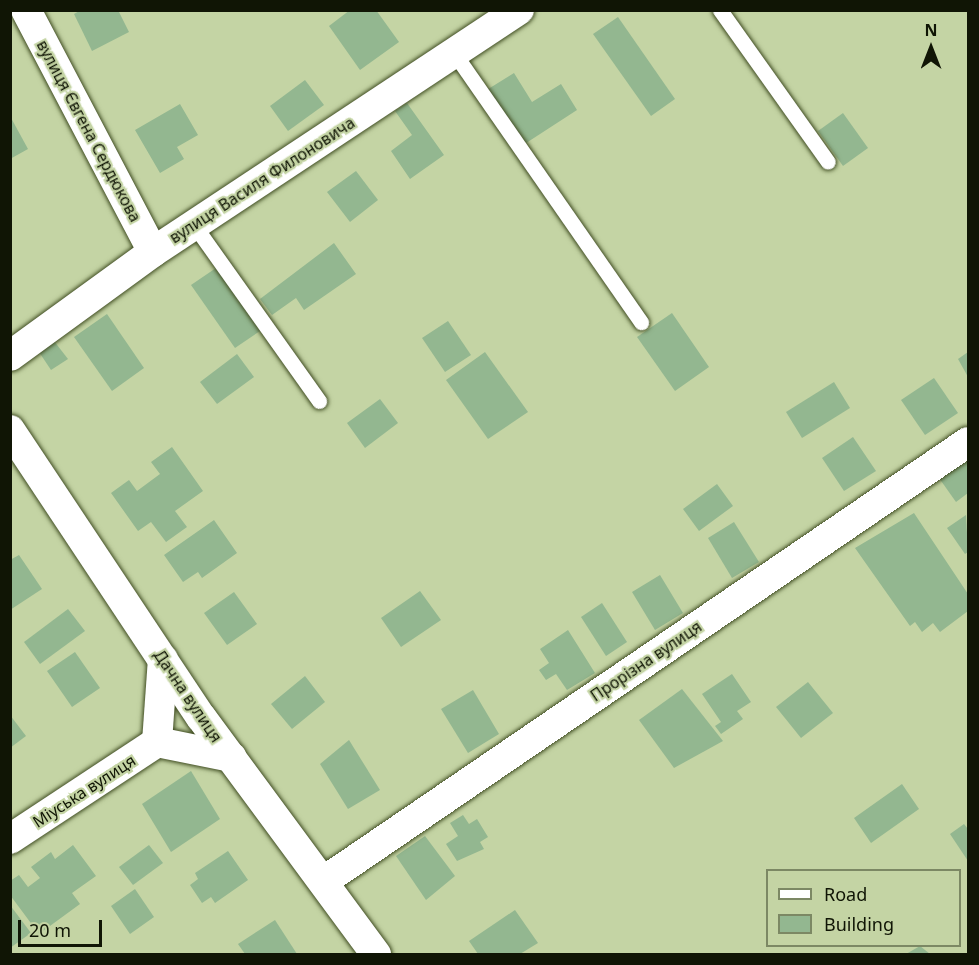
<!DOCTYPE html>
<meta charset="utf-8">
<style>
body{margin:0}
#map{position:relative;width:979px;height:965px;overflow:hidden;background:#c4d4a4;font-family:"Noto Sans",sans-serif}
div>[style]{position:absolute}
.building>*{inset:0;background:#93b790}
.roads{filter:drop-shadow(0 0 2px #414e23) drop-shadow(0 0 2px #414e23)}
.service>*{height:15px;margin:-7.5px;padding:0 7.5px;transform-origin:7.5px;border-radius:7.5px;background:#fff}
.minor>*{height:30px;margin:-15px;padding:0 15px;transform-origin:15px;border-radius:15px;background:#fff}
span{translate:-50% -50%;white-space:nowrap;text-align:center;line-height:1.15;-webkit-text-stroke:4.5px #c4d4a4;paint-order:stroke}
.street-label{font-size:16px;color:#101505}
.frame{position:absolute;inset:0;border:12px solid #101505;pointer-events:none}
.legend{position:absolute;left:766px;top:869px;width:195px;height:78px;box-sizing:border-box;background:#c4d4a4;border:2px solid #7c8864;margin:0;padding:8px 10px;list-style:none;font-size:18px;color:#101505}
.legend li{display:flex;align-items:center;gap:12px;height:30px}
.legend b{width:30px;border:2px solid #7c8864}
.north{position:absolute;left:901px;top:18px;width:60px;height:60px;-webkit-text-stroke:4px #c4d4a4;paint-order:stroke;rotate:0deg;font-size:16px;font-weight:700;line-height:24px;text-align:center;color:#101505}
.north::after{content:'';display:block;margin:auto;width:21px;height:27px;background:#101505;clip-path:polygon(50% 0,100% 100%,50% 72%,0 100%)}
.scale{position:absolute;left:18px;top:920px;width:84px;height:27px;box-sizing:border-box;border:3px solid #101505;border-top:0;padding-left:8px;font-size:18px;line-height:21px;white-space:nowrap;color:#101505;-webkit-text-stroke:4px #c4d4a4;paint-order:stroke}
</style>
<div id="map">
<div class="building">
<i style="clip-path:polygon(81px 10px,118px 10px,129px 32px,92px 51px,74px 14px)"></i>
<i style="clip-path:polygon(350px 10px,376px 10px,399px 42px,360px 70px,329px 26px)"></i>
<i style="clip-path:polygon(618px 17px,675px 99px,651px 116px,593px 34px)"></i>
<i style="clip-path:polygon(514px 73px,532px 102px,561px 84px,577px 110px,520px 147px,485px 91px)"></i>
<i style="clip-path:polygon(305px 80px,324px 105px,288px 131px,270px 106px)"></i>
<i style="clip-path:polygon(407px 103px,444px 155px,410px 179px,391px 151px,412px 135px,395px 111px)"></i>
<i style="clip-path:polygon(180px 104px,198px 135px,177px 147px,184px 159px,160px 173px,135px 130px)"></i>
<i style="clip-path:polygon(843px 113px,868px 148px,843px 166px,818px 131px)"></i>
<i style="clip-path:polygon(10px 116px,28px 149px,10px 159px)"></i>
<i style="clip-path:polygon(356px 171px,378px 200px,350px 222px,327px 192px)"></i>
<i style="clip-path:polygon(334px 243px,356px 274px,304px 310px,296px 298px,272px 315px,260px 299px)"></i>
<i style="clip-path:polygon(216px 268px,260px 331px,235px 348px,191px 285px)"></i>
<i style="clip-path:polygon(672px 313px,709px 367px,675px 391px,637px 337px)"></i>
<i style="clip-path:polygon(107px 314px,144px 368px,112px 391px,74px 337px)"></i>
<i style="clip-path:polygon(448px 321px,471px 355px,445px 372px,422px 338px)"></i>
<i style="clip-path:polygon(54px 341px,68px 359px,51px 370px,37px 349px)"></i>
<i style="clip-path:polygon(485px 352px,528px 412px,488px 439px,446px 380px)"></i>
<i style="clip-path:polygon(968px 352px,968px 377px,958px 359px)"></i>
<i style="clip-path:polygon(237px 354px,254px 377px,217px 404px,200px 382px)"></i>
<i style="clip-path:polygon(934px 378px,958px 413px,925px 435px,901px 400px)"></i>
<i style="clip-path:polygon(834px 382px,850px 408px,802px 438px,786px 412px)"></i>
<i style="clip-path:polygon(380px 399px,398px 423px,365px 448px,347px 423px)"></i>
<i style="clip-path:polygon(853px 437px,876px 471px,844px 491px,822px 458px)"></i>
<i style="clip-path:polygon(172px 447px,203px 491px,175px 511px,187px 527px,166px 542px,151px 522px,138px 531px,111px 493px,129px 480px,137px 491px,160px 474px,151px 462px)"></i>
<i style="clip-path:polygon(968px 457px,968px 493px,956px 502px,939px 478px)"></i>
<i style="clip-path:polygon(717px 484px,733px 506px,699px 531px,683px 509px)"></i>
<i style="clip-path:polygon(914px 513px,968px 594px,968px 611px,940px 632px,933px 623px,922px 632px,915px 622px,910px 626px,855px 548px)"></i>
<i style="clip-path:polygon(966px 515px,968px 552px,965px 554px,947px 528px)"></i>
<i style="clip-path:polygon(214px 520px,237px 553px,202px 578px,198px 572px,183px 582px,164px 555px)"></i>
<i style="clip-path:polygon(734px 522px,759px 562px,732px 578px,708px 538px)"></i>
<i style="clip-path:polygon(19px 555px,42px 589px,10px 610px,10px 560px)"></i>
<i style="clip-path:polygon(660px 575px,683px 613px,655px 630px,632px 592px)"></i>
<i style="clip-path:polygon(420px 591px,441px 620px,401px 647px,381px 618px)"></i>
<i style="clip-path:polygon(234px 592px,257px 624px,227px 645px,204px 613px)"></i>
<i style="clip-path:polygon(602px 603px,627px 642px,606px 656px,581px 617px)"></i>
<i style="clip-path:polygon(68px 609px,85px 631px,40px 664px,24px 642px)"></i>
<i style="clip-path:polygon(568px 630px,595px 673px,567px 690px,556px 674px,546px 680px,539px 670px,549px 663px,540px 649px)"></i>
<i style="clip-path:polygon(75px 652px,100px 688px,72px 707px,47px 671px)"></i>
<i style="clip-path:polygon(732px 674px,751px 702px,737px 711px,743px 719px,721px 734px,715px 726px,721px 722px,702px 694px)"></i>
<i style="clip-path:polygon(305px 676px,325px 702px,292px 729px,271px 704px)"></i>
<i style="clip-path:polygon(808px 682px,833px 713px,801px 738px,776px 707px)"></i>
<i style="clip-path:polygon(682px 689px,723px 741px,674px 768px,639px 720px)"></i>
<i style="clip-path:polygon(473px 690px,499px 734px,468px 753px,441px 709px)"></i>
<i style="clip-path:polygon(10px 715px,26px 736px,10px 748px)"></i>
<i style="clip-path:polygon(349px 740px,380px 790px,348px 809px,320px 764px)"></i>
<i style="clip-path:polygon(191px 771px,220px 819px,171px 852px,142px 804px)"></i>
<i style="clip-path:polygon(902px 784px,919px 809px,871px 843px,854px 818px)"></i>
<i style="clip-path:polygon(463px 815px,469px 824px,477px 819px,488px 837px,480px 842px,484px 849px,457px 861px,446px 844px,458px 836px,450px 823px)"></i>
<i style="clip-path:polygon(964px 824px,968px 829px,968px 861px,950px 834px)"></i>
<i style="clip-path:polygon(425px 836px,455px 876px,426px 900px,396px 856px)"></i>
<i style="clip-path:polygon(73px 845px,96px 876px,72px 893px,80px 904px,39px 934px,10px 895px,10px 881px,19px 875px,28px 887px,40px 878px,31px 867px,51px 852px,55px 859px)"></i>
<i style="clip-path:polygon(149px 845px,163px 863px,133px 885px,119px 867px)"></i>
<i style="clip-path:polygon(228px 851px,248px 880px,215px 903px,211px 897px,202px 903px,190px 885px,198px 879px,195px 873px)"></i>
<i style="clip-path:polygon(135px 889px,154px 917px,130px 934px,111px 906px)"></i>
<i style="clip-path:polygon(10px 905px,31px 933px,10px 948px)"></i>
<i style="clip-path:polygon(515px 910px,538px 943px,520px 954px,478px 954px,469px 941px)"></i>
<i style="clip-path:polygon(275px 920px,297px 954px,245px 954px,238px 944px)"></i>
<i style="clip-path:polygon(920px 946px,930px 954px,906px 954px)"></i>
</div>
<div class="roads">
<div class="service">
<i style="left:720px;top:10px;width:186px;rotate:54.6deg"></i>
<i style="left:454px;top:53px;width:328px;rotate:55.2deg"></i>
<i style="left:194px;top:225px;width:216px;rotate:54.6deg"></i>
</div>
<div class="minor">
<i style="left:26px;top:10px;width:273px;rotate:62.3deg"></i>
<i style="left:10px;top:356px;width:177px;rotate:-36deg"></i>
<i style="left:153px;top:252px;width:439px;rotate:-33.5deg"></i>
<i style="left:10px;top:430px;width:345px;rotate:56.4deg"></i>
<i style="left:201px;top:717px;width:295px;rotate:53.6deg"></i>
<i style="left:157px;top:742px;width:76px;rotate:11.5deg"></i>
<i style="left:10px;top:839px;width:176px;rotate:-33.4deg"></i>
<i style="left:157px;top:742px;width:83px;rotate:-85.9deg"></i>
<i style="left:324px;top:881px;width:779px;rotate:-34.28deg"></i>
</div>
</div>
<div class="street-label">
<span style="left:89px;top:131px;rotate:62deg">вулиця Євгена Сердюкова</span>
<span style="left:262px;top:180px;rotate:-33deg">вулиця Василя Филоновича</span>
<span style="left:646px;top:661px;rotate:-34deg">Прорізна вулиця</span>
<span style="left:188px;top:696px;rotate:56deg">Дачна вулиця</span>
<span style="left:84px;top:791px;rotate:-33deg">Міуська вулиця</span>
</div>
<div class="frame"></div>
<ul class="legend">
<li><b style="height:8px;background:#fff"></b>Road</li>
<li><b style="height:16px;background:#93b790"></b>Building</li>
</ul>
<div class="north">N</div>
<div class="scale">20 m</div>
</div>
